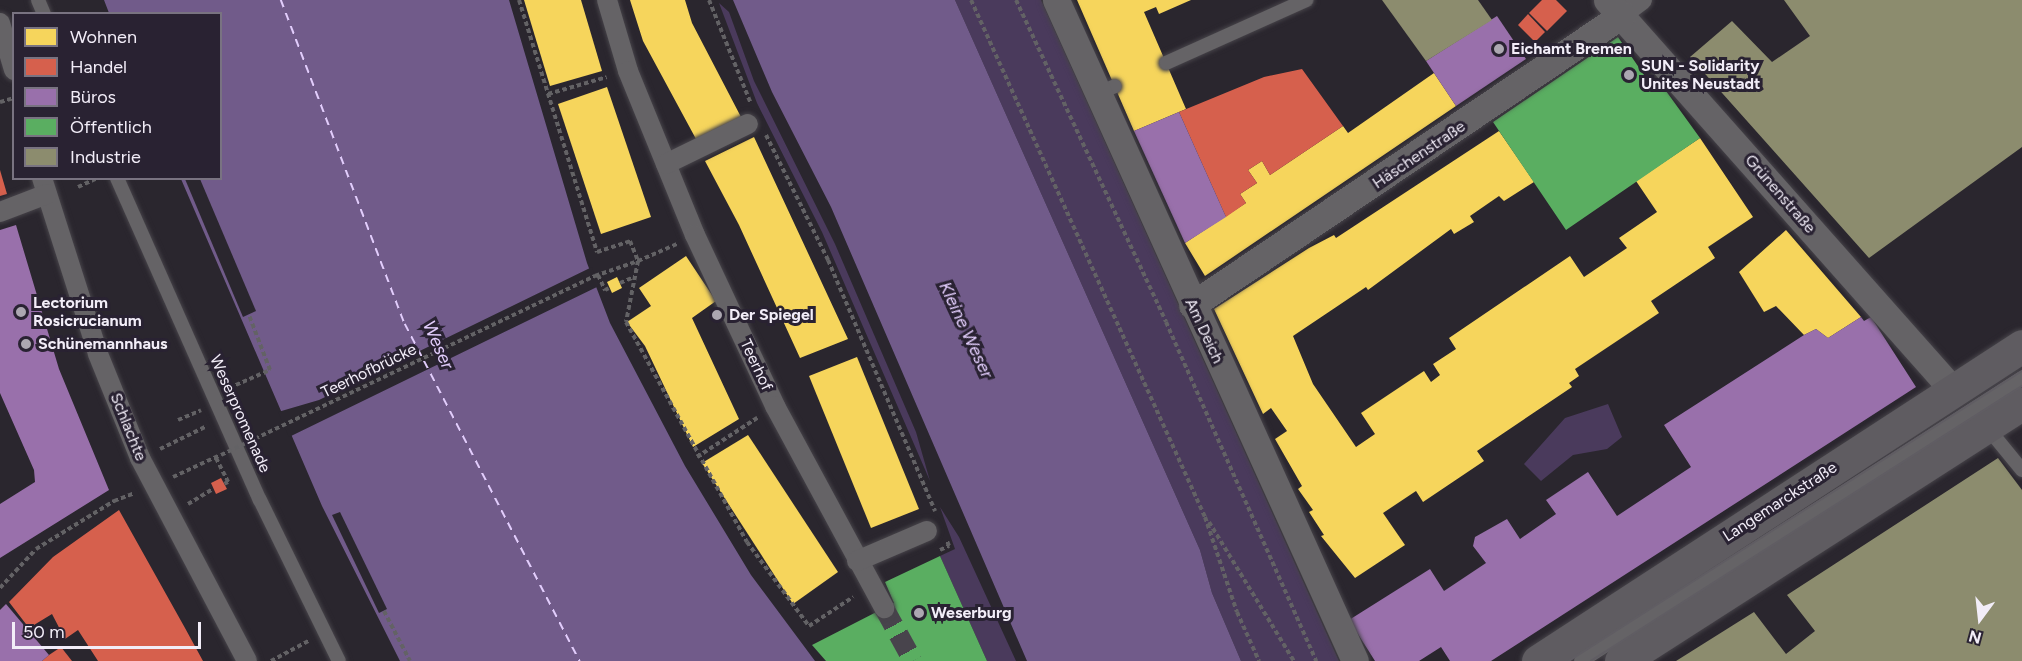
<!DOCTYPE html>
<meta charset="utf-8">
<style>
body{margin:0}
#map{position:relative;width:2022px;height:661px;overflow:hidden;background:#2a262e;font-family:Figtree,sans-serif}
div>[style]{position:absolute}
.green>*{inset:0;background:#4a3a5c}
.water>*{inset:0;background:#715b8a}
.pier>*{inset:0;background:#2a262e}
.homes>*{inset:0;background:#f6d55c}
.shops>*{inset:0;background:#d6604d}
.offices>*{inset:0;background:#9970ab}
.public>*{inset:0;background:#5aae61}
.industry>*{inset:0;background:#8c8c6e}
.ferry>*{height:1.5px;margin-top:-0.75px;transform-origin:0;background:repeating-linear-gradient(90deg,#e2cdfc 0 8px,transparent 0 14px)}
.pedestrian-tunnel>*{height:20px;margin-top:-10px;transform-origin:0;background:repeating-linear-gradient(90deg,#48444c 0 20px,transparent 0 30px)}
.path>*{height:4px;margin-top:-2px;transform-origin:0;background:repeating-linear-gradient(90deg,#636265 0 4.5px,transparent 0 7.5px)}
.roads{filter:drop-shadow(0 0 2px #464349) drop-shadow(0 0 2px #464349)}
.service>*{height:14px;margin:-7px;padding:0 7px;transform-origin:7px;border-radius:7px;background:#656366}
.pedestrian>*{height:20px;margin:-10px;padding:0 10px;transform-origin:10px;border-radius:10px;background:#656366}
.minor>*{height:27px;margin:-13.5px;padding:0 13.5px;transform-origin:13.5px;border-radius:13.5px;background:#656366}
.secondary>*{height:33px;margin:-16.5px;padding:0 16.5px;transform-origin:16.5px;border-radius:16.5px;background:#5f5c61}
.tram>*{height:1.5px;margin:-0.75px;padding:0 0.75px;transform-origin:0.75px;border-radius:0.75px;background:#605d63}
.path-bridge>*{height:4px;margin-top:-2px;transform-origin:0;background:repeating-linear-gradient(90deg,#636265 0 4.5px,transparent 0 7.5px)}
.dots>*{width:16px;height:16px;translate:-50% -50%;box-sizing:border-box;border:3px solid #292232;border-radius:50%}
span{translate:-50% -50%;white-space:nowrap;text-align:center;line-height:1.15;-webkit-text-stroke:6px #292232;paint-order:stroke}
.poi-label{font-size:16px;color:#f2edf8;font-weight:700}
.left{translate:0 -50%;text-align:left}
.street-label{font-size:16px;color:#f2edf8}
.water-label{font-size:18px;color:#e2cdfc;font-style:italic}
.legend{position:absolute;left:12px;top:12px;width:210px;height:168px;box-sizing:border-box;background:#292232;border:2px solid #797381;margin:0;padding:8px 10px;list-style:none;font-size:18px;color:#f2edf8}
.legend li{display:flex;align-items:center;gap:12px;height:30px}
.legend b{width:30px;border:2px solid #797381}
.north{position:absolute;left:1950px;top:589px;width:60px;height:60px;-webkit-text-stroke:4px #292232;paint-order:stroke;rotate:195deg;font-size:16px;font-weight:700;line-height:24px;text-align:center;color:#f2edf8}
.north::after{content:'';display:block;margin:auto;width:21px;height:27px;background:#f2edf8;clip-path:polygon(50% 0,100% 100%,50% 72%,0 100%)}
.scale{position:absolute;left:12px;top:622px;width:189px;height:27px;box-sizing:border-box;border:3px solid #f2edf8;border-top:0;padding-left:8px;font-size:18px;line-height:21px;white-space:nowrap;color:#f2edf8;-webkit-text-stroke:4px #292232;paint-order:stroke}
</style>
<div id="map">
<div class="green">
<i style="clip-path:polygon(955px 0,1041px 0,1339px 661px,1241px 661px,1212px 593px,1200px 550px)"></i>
<i style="clip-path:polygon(719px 3px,729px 12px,754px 81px,835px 244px,916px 432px,930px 481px,822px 232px,757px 103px)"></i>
<i style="clip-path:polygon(1608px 404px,1622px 437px,1607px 449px,1573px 455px,1541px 481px,1524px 464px,1565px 418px)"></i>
<i style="clip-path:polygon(940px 507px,959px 537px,1016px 661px,987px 661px,940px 556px,955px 549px)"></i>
</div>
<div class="water">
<i style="clip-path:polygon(104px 0,509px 0,587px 263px,610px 323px,685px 466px,751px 575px,815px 661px,400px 661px,322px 506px,181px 179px,220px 178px,220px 14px,109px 13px)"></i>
<i style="clip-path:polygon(733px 0,955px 0,1200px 550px,1212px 593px,1241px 661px,1027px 661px,831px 207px,772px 92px)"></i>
</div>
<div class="pier">
<i style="clip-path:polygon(185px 179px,200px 179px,256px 311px,243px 317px)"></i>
<i style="clip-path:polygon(592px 267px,599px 286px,289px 437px,278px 412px,319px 400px)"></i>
<i style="clip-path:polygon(340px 512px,387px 609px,379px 613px,332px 515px)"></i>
</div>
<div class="homes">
<i style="clip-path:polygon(524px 0,581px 0,602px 71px,550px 86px)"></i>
<i style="clip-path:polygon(630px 0,685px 0,692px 23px,741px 117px,696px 139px,643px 41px)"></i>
<i style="clip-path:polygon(1077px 0,1191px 0,1159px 14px,1156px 7px,1144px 12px,1186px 109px,1134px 131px)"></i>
<i style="clip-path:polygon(1434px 73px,1456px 106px,1205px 276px,1185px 243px,1246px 203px,1240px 194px,1257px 183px,1248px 170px,1262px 161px,1270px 175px,1343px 126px,1348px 133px)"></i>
<i style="clip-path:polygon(607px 87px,651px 217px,601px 234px,558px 104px)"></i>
<i style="clip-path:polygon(1499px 131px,1534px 182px,1504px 201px,1499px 196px,1470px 216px,1474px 222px,1454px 234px,1451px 229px,1368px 290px,1366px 287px,1293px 336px,1313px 384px,1356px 447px,1375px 434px,1361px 413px,1424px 371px,1431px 382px,1440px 375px,1433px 364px,1456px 349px,1449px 338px,1570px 256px,1584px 277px,1627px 248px,1619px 238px,1657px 212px,1636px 181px,1700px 138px,1753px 217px,1708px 247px,1715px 258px,1651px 301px,1659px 313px,1575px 369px,1579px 376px,1569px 383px,1572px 387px,1477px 451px,1484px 461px,1423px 502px,1416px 491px,1383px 513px,1405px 545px,1355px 578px,1321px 536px,1324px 535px,1309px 512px,1313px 510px,1298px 489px,1302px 486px,1275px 439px,1287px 431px,1271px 408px,1263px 414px,1214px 309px,1309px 248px,1334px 235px,1336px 238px)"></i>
<i style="clip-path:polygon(754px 137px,848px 339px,800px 358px,739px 225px,705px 161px)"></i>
<i style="clip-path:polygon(1786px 230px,1861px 317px,1828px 338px,1816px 329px,1804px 335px,1776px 306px,1764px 312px,1739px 272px)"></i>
<i style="clip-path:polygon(686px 256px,716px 301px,692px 318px,739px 419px,693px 447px,645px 346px,627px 322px,651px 306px,639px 288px)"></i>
<i style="clip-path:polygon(617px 277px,622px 288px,612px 293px,607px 282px)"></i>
<i style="clip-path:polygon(857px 357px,919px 509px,871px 528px,809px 376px)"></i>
<i style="clip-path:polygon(748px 435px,838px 572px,793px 604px,702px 463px)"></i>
</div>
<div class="shops">
<i style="clip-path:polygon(1542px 0,1556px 0,1567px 11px,1547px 31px,1529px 13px)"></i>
<i style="clip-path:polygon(1528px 14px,1545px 32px,1535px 42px,1518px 25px)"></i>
<i style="clip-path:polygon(1302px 69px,1343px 126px,1270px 175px,1262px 161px,1248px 170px,1257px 183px,1240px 194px,1246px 203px,1226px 217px,1179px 112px,1264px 77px)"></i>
<i style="clip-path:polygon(0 170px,7px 194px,0 196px)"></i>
<i style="clip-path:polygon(221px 478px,227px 489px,216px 494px,211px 483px)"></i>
<i style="clip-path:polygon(119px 510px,185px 628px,203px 661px,98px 661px,78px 630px,65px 639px,52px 614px,29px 628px,9px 602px,53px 557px)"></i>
<i style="clip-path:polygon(61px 647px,72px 661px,42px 661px,49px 655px)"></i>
</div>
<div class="offices">
<i style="clip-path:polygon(1497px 16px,1526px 59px,1456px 106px,1426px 61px)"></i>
<i style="clip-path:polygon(1179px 112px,1226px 217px,1185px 243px,1134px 131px)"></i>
<i style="clip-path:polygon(16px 225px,59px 369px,109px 490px,0 558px,0 504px,35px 482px,34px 470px,0 393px,0 230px)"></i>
<i style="clip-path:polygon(1861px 317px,1864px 321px,1871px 317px,1916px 387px,1491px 661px,1450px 661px,1441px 647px,1419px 661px,1375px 661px,1349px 620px,1430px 569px,1444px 591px,1486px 563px,1473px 546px,1475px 537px,1507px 519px,1520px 539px,1556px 514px,1546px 500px,1588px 472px,1617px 516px,1691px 467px,1664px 425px,1804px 335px,1816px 329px,1828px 338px)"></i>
<i style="clip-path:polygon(6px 604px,49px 655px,42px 661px,0 661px,0 610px)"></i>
</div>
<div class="public">
<i style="clip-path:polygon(1618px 37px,1655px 91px,1661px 84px,1700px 138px,1566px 230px,1493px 122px)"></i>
<i style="clip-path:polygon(940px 556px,987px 661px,826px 661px,812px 645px,894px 603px,885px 582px)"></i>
</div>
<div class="industry">
<i style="clip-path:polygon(1382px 0,1478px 0,1492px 20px,1426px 61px)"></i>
<i style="clip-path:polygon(1784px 0,2022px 0,2022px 147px,1869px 258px,1690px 57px,1732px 21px,1772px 62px,1810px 36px)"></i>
<i style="clip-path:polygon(1998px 458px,2022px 490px,2022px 661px,1676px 661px,1754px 612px,1786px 654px,1815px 631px,1787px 595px)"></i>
</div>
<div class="ferry">
<i style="left:281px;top:0;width:347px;rotate:69.1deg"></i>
<i style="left:405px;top:324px;width:380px;rotate:62.6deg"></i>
</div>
<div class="pedestrian-tunnel">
<i style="left:884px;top:608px;width:60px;rotate:61.3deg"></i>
</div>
<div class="path">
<i style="left:519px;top:0;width:264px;rotate:72.8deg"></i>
<i style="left:597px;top:252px;width:35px;rotate:-18deg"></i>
<i style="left:630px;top:241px;width:22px;rotate:68deg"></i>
<i style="left:638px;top:261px;width:43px;rotate:-23.6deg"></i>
<i style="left:709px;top:0;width:112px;rotate:68deg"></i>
<i style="left:971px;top:0;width:567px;rotate:65.65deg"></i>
<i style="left:1205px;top:517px;width:100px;rotate:71.4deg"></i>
<i style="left:1237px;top:612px;width:54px;rotate:65.8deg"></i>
<i style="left:1016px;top:0;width:355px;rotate:65deg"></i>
<i style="left:1166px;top:322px;width:371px;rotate:66.1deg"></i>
<i style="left:548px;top:94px;width:61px;rotate:-16.1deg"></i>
<i style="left:0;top:102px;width:15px;rotate:-16deg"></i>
<i style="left:766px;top:135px;width:140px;rotate:63.6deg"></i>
<i style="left:828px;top:260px;width:273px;rotate:66.9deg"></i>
<i style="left:78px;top:187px;width:21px;rotate:-25deg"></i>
<i style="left:598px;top:275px;width:17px;rotate:65deg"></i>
<i style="left:605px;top:290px;width:4px;rotate:-27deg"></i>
<i style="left:595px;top:276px;width:46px;rotate:-19.2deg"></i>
<i style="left:638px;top:261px;width:62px;rotate:101.1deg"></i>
<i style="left:626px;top:322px;width:251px;rotate:61.2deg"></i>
<i style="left:747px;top:542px;width:104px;rotate:53.6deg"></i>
<i style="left:809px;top:626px;width:53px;rotate:-33.4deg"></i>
<i style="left:620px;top:283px;width:15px;rotate:-23deg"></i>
<i style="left:229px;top:388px;width:45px;rotate:-23.7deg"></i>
<i style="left:270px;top:370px;width:59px;rotate:-110.9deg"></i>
<i style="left:178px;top:420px;width:25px;rotate:-23deg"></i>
<i style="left:160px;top:449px;width:52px;rotate:-26.1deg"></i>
<i style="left:697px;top:457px;width:72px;rotate:-33deg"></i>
<i style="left:216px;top:458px;width:27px;rotate:63deg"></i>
<i style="left:228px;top:482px;width:4px;rotate:153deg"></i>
<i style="left:173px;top:477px;width:52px;rotate:-25.1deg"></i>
<i style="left:188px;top:504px;width:29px;rotate:-31deg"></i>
<i style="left:1209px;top:522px;width:163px;rotate:58.6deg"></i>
<i style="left:940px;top:550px;width:10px;rotate:-24deg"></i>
<i style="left:949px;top:546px;width:5px;rotate:-112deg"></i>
<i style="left:0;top:588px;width:53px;rotate:-47.3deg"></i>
<i style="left:36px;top:549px;width:92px;rotate:-31.6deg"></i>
<i style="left:114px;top:501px;width:22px;rotate:-21deg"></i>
<i style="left:384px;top:611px;width:56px;rotate:62.5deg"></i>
<i style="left:271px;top:661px;width:44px;rotate:-28.3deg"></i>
</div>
<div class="roads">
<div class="service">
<i style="left:38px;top:0;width:15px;rotate:67deg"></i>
<i style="left:1166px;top:63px;width:154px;rotate:-24.2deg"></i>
<i style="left:1098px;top:93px;width:18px;rotate:-22deg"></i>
<i style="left:117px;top:178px;width:352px;rotate:66.1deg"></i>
<i style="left:260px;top:500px;width:179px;rotate:63.9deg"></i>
<i style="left:1986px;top:426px;width:57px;rotate:50.7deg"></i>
<i style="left:1581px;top:661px;width:524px;rotate:-32.69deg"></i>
</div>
<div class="pedestrian">
<i style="left:607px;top:0;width:74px;rotate:73.5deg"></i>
<i style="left:628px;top:71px;width:177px;rotate:67.8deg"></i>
<i style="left:695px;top:235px;width:189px;rotate:64.9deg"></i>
<i style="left:775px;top:406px;width:230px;rotate:61.6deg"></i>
<i style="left:1622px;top:15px;width:25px;rotate:-37deg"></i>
<i style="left:0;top:23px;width:49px;rotate:73.4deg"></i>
<i style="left:666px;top:164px;width:91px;rotate:-26deg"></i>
<i style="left:42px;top:178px;width:185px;rotate:72.3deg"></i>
<i style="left:98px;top:354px;width:112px;rotate:68deg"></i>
<i style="left:140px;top:458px;width:229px;rotate:62.2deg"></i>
<i style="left:0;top:212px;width:50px;rotate:-21deg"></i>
<i style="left:857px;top:561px;width:76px;rotate:-23.2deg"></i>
</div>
<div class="minor">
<i style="left:1056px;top:0;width:725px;rotate:65.66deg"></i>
<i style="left:1607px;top:0;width:520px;rotate:48.43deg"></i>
<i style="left:1192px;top:305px;width:519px;rotate:-34deg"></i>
</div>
<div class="secondary">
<i style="left:1538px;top:661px;width:577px;rotate:-33.06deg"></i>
<i style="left:1621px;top:661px;width:476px;rotate:-32.7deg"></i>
</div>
</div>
<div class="tram">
<i style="left:1569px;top:661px;width:538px;rotate:-32.63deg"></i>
<i style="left:1591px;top:661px;width:511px;rotate:-32.54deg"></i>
</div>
<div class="path-bridge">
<i style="left:221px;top:455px;width:415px;rotate:-25.6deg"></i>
</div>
<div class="dots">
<i style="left:1499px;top:49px;background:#aca7b1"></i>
<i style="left:1629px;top:75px;background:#aca7b1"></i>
<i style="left:21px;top:312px;background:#aca7b1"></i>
<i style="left:717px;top:315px;background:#aca7b1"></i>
<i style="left:26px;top:344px;background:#aca7b1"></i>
<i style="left:919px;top:613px;background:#aca7b1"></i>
</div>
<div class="poi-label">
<span class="left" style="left:1511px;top:49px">Eichamt Bremen</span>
<span class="left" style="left:1641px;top:75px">SUN - Solidarity<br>Unites Neustadt</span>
<span class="left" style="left:33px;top:312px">Lectorium<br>Rosicrucianum</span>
<span class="left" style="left:729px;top:315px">Der Spiegel</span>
<span class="left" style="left:38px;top:344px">Schünemannhaus</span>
<span class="left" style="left:931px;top:613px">Weserburg</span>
</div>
<div class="street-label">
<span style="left:1419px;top:155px;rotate:-34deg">Häschenstraße</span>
<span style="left:1780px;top:194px;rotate:49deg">Grünenstraße</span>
<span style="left:1204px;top:331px;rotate:65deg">Am Deich</span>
<span style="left:756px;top:365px;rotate:65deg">Teerhof</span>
<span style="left:369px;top:371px;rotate:-26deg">Teerhofbrücke</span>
<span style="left:240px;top:414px;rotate:66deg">Weserpromenade</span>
<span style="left:128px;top:427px;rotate:68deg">Schlachte</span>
<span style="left:1780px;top:502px;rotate:-33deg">Langemarckstraße</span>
</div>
<div class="water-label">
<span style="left:966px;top:330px;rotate:65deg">Kleine Weser</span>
<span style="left:438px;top:345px;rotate:66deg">Weser</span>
</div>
<ul class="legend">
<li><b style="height:16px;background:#f6d55c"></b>Wohnen</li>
<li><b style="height:16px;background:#d6604d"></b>Handel</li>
<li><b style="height:16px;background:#9970ab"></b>Büros</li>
<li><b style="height:16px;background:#5aae61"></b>Öffentlich</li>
<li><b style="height:16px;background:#8c8c6e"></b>Industrie</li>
</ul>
<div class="north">N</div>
<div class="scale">50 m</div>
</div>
